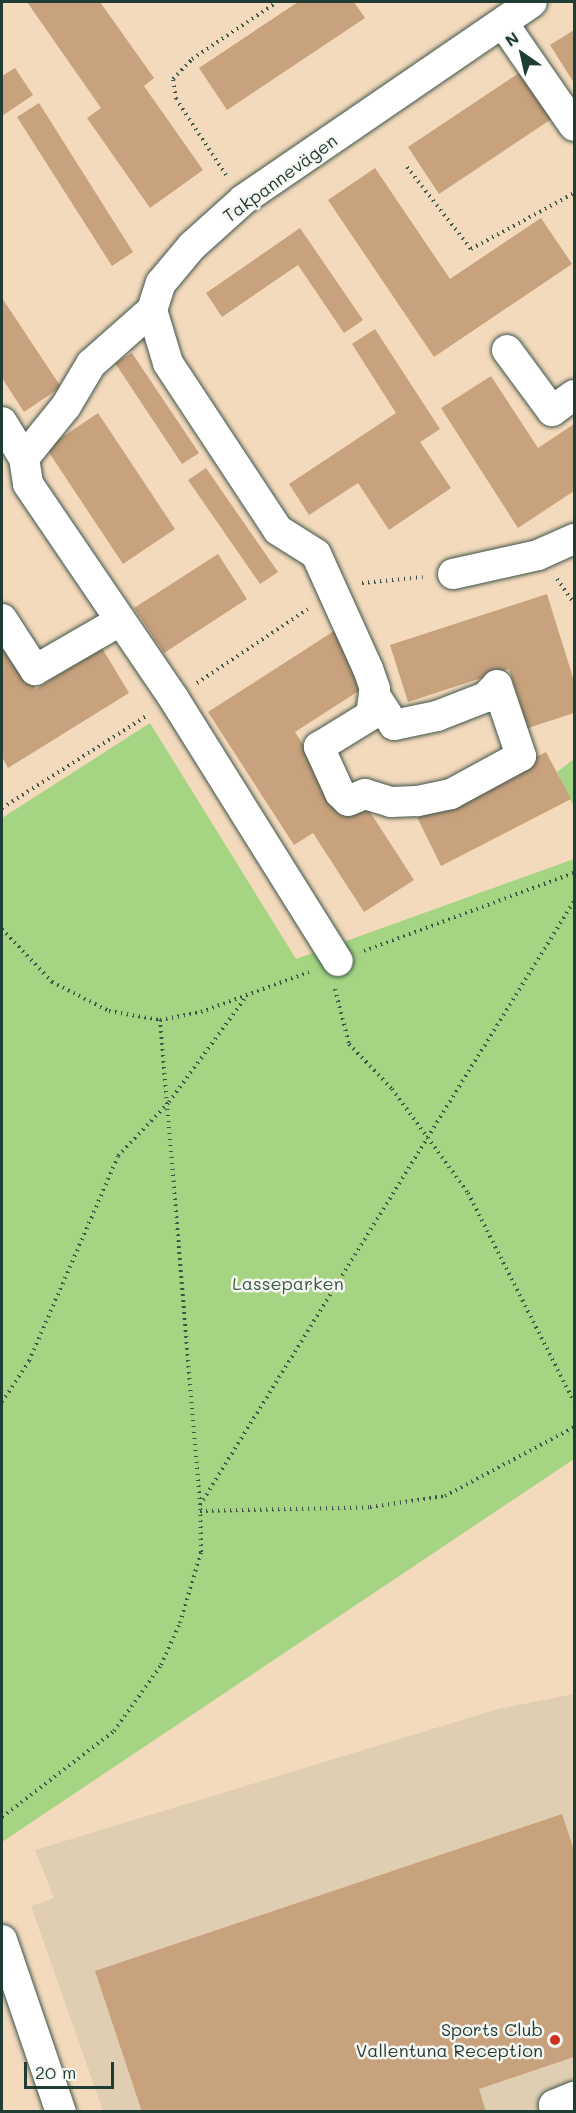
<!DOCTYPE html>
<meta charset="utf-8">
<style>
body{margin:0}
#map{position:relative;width:576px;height:2113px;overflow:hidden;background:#f4dabd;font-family:Mali,sans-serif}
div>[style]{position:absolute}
.built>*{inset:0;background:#e0ceb2}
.green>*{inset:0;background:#a5d583}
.building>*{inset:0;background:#c8a17d}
.path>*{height:4px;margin-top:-2px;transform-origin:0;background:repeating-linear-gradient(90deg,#3f5549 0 1.5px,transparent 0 6px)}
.roads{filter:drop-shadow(0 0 2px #3f5549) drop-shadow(0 0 2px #3f5549)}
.minor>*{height:30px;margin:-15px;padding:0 15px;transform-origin:15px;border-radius:15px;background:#fff}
.dots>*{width:16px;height:16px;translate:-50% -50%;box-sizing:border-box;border:3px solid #f6f6f2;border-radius:50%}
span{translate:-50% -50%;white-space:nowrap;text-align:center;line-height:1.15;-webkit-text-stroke:5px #f6f6f2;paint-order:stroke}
.street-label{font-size:18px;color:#1f3d34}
.park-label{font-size:18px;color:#3a5b44}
.poi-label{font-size:18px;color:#1f3d34}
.right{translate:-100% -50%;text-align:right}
.frame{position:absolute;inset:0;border:3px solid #1f3d34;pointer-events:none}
.north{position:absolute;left:492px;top:24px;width:60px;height:60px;-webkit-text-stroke:4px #f6f6f2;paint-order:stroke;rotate:326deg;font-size:16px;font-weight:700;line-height:24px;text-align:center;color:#1f3d34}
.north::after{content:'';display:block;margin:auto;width:21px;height:27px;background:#1f3d34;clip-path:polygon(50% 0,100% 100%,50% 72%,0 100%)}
.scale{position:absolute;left:24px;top:2062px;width:90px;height:27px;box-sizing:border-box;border:3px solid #1f3d34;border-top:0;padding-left:8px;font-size:18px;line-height:21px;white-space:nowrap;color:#1f3d34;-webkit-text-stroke:4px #f6f6f2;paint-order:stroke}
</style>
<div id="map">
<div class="built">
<i style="clip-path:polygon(574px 1694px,574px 2111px,103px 2111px,31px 1906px,54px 1898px,35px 1850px,498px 1709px)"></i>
</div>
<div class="green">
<i style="clip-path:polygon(150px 723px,296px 959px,574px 859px,574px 1459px,2px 1842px,2px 818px)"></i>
<i style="clip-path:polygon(574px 759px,574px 807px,557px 772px)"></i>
</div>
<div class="building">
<i style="clip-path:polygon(27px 2px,100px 2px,154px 78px,144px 86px,203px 170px,150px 208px,87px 118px,101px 108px)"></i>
<i style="clip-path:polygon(298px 2px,354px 2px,365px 18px,227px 110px,199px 68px)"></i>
<i style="clip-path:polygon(574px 30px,574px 83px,550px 45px)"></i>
<i style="clip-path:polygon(15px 68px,33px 95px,2px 116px,2px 76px)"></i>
<i style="clip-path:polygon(525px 69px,556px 116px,439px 194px,408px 147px)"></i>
<i style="clip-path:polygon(39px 103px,133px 252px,112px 266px,17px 117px)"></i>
<i style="clip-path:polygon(375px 168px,450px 279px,541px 218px,572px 264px,434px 357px,328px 200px)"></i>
<i style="clip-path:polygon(300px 228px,363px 320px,344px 333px,298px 265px,222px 317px,206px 293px)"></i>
<i style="clip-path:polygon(2px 298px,61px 387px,24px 412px,2px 378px)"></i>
<i style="clip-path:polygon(375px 329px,440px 429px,420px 442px,451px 488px,389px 530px,358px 483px,309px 515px,289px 484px,396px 413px,352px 344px)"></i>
<i style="clip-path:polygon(132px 353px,199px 453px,182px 464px,115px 363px)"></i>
<i style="clip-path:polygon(491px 376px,538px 448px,574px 424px,574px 491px,518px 528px,441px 408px)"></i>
<i style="clip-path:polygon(98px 413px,175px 529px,123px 564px,46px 448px)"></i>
<i style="clip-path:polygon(206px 468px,278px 572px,260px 584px,188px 480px)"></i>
<i style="clip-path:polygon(218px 554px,247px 599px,164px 653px,134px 608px)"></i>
<i style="clip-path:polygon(547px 594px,574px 681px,574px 713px,528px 728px,509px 669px,408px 702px,390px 645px)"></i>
<i style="clip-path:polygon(334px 631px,368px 685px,295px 732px,345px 809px,361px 798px,414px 880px,364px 912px,313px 833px,294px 845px,208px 712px)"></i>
<i style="clip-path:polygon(2px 632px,36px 689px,102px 648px,129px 693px,8px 768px,2px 757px)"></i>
<i style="clip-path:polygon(546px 752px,571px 799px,441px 866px,417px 817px)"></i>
<i style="clip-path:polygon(562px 1814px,574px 1850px,574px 2057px,479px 2089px,486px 2112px,142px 2112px,95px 1971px)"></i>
</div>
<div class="path">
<i style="left:407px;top:167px;width:104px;rotate:52deg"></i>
<i style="left:471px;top:249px;width:117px;rotate:-28.5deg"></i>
<i style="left:226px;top:175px;width:91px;rotate:-123.3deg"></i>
<i style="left:176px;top:99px;width:20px;rotate:-99deg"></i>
<i style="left:173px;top:79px;width:28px;rotate:-46deg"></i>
<i style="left:192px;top:59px;width:102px;rotate:-33.8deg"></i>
<i style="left:557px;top:579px;width:29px;rotate:55deg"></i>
<i style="left:362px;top:583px;width:61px;rotate:-5.6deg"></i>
<i style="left:197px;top:683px;width:133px;rotate:-33.7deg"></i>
<i style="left:2px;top:808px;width:173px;rotate:-32.5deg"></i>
<i style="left:2px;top:929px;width:73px;rotate:46.7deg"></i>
<i style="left:52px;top:982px;width:64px;rotate:27deg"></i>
<i style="left:109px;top:1011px;width:52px;rotate:10deg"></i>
<i style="left:160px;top:1020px;width:42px;rotate:-11deg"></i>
<i style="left:201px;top:1012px;width:115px;rotate:-20.3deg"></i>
<i style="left:364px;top:951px;width:224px;rotate:-20.4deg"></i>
<i style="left:335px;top:989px;width:57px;rotate:75.7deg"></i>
<i style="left:349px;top:1044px;width:62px;rotate:46.3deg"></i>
<i style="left:392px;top:1089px;width:129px;rotate:53.8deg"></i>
<i style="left:468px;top:1193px;width:234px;rotate:63.1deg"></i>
<i style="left:2px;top:1402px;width:49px;rotate:-56.6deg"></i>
<i style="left:29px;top:1361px;width:223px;rotate:-66.5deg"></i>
<i style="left:118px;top:1156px;width:74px;rotate:-46.6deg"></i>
<i style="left:169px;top:1102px;width:129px;rotate:-53.8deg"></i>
<i style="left:200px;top:1505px;width:710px;rotate:-58.23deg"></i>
<i style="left:200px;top:1511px;width:170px;rotate:-1.3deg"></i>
<i style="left:370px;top:1507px;width:76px;rotate:-8.3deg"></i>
<i style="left:445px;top:1496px;width:146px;rotate:-28.1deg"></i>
<i style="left:2px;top:1817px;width:141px;rotate:-37.5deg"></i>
<i style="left:114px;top:1731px;width:81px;rotate:-54.5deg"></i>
<i style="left:161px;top:1665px;width:46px;rotate:-65.7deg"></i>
<i style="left:180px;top:1623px;width:74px;rotate:-73.5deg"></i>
<i style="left:201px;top:1552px;width:47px;rotate:-91.2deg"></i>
<i style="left:200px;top:1505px;width:487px;rotate:-94.7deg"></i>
</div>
<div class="roads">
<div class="minor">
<i style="left:503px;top:23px;width:125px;rotate:55.4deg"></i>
<i style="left:507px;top:350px;width:76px;rotate:53.6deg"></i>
<i style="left:552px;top:411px;width:27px;rotate:-36deg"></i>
<i style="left:2px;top:422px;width:42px;rotate:58.6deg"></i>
<i style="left:24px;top:458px;width:26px;rotate:81deg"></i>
<i style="left:28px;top:484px;width:260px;rotate:55.8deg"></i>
<i style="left:174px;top:699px;width:309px;rotate:58deg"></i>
<i style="left:24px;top:458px;width:67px;rotate:-51.1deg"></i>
<i style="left:66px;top:406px;width:49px;rotate:-59.2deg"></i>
<i style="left:91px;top:364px;width:81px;rotate:-41.5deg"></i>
<i style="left:453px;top:574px;width:87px;rotate:-12.6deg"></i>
<i style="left:538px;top:555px;width:39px;rotate:-24deg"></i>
<i style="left:2px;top:619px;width:61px;rotate:57.1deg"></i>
<i style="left:35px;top:670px;width:98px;rotate:-30deg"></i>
<i style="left:374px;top:694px;width:37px;rotate:57deg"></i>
<i style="left:394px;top:725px;width:44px;rotate:-11.8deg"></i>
<i style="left:437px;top:716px;width:53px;rotate:-21.2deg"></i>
<i style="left:486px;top:697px;width:16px;rotate:-47deg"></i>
<i style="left:497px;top:685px;width:75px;rotate:71.3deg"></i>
<i style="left:521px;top:756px;width:80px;rotate:151.5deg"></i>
<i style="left:451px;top:794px;width:35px;rotate:168deg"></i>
<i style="left:417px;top:801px;width:26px;rotate:178deg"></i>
<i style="left:391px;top:802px;width:27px;rotate:-163deg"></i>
<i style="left:365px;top:794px;width:18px;rotate:158deg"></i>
<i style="left:348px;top:801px;width:11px;rotate:-135deg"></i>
<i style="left:340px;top:793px;width:51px;rotate:-114.5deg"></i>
<i style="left:319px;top:747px;width:61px;rotate:-31.6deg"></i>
<i style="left:371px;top:715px;width:21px;rotate:-82deg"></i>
<i style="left:374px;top:694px;width:5px;rotate:-79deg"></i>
<i style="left:375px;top:689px;width:21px;rotate:-109deg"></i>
<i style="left:368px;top:669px;width:126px;rotate:-114.3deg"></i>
<i style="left:316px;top:554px;width:45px;rotate:-147.7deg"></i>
<i style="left:278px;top:530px;width:200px;rotate:-123.4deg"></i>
<i style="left:168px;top:363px;width:55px;rotate:-106.8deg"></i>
<i style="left:152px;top:310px;width:28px;rotate:-72deg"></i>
<i style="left:161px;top:283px;width:48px;rotate:-50deg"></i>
<i style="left:192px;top:246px;width:69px;rotate:-42deg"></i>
<i style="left:243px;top:200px;width:350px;rotate:-34.4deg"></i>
<i style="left:2px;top:1940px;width:182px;rotate:71.1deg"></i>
<i style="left:556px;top:2112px;width:7px;rotate:-106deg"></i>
<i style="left:554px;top:2105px;width:22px;rotate:-22deg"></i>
</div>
</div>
<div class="dots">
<i style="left:555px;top:2040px;background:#c8321e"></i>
</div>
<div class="street-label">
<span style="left:280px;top:178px;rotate:-36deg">Takpannevägen</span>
</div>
<div class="park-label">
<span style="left:288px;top:1283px">Lasseparken</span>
</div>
<div class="poi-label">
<span class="right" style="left:543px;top:2040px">Sports Club<br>Vallentuna Reception</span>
</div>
<div class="frame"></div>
<div class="north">N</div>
<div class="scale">20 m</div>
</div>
